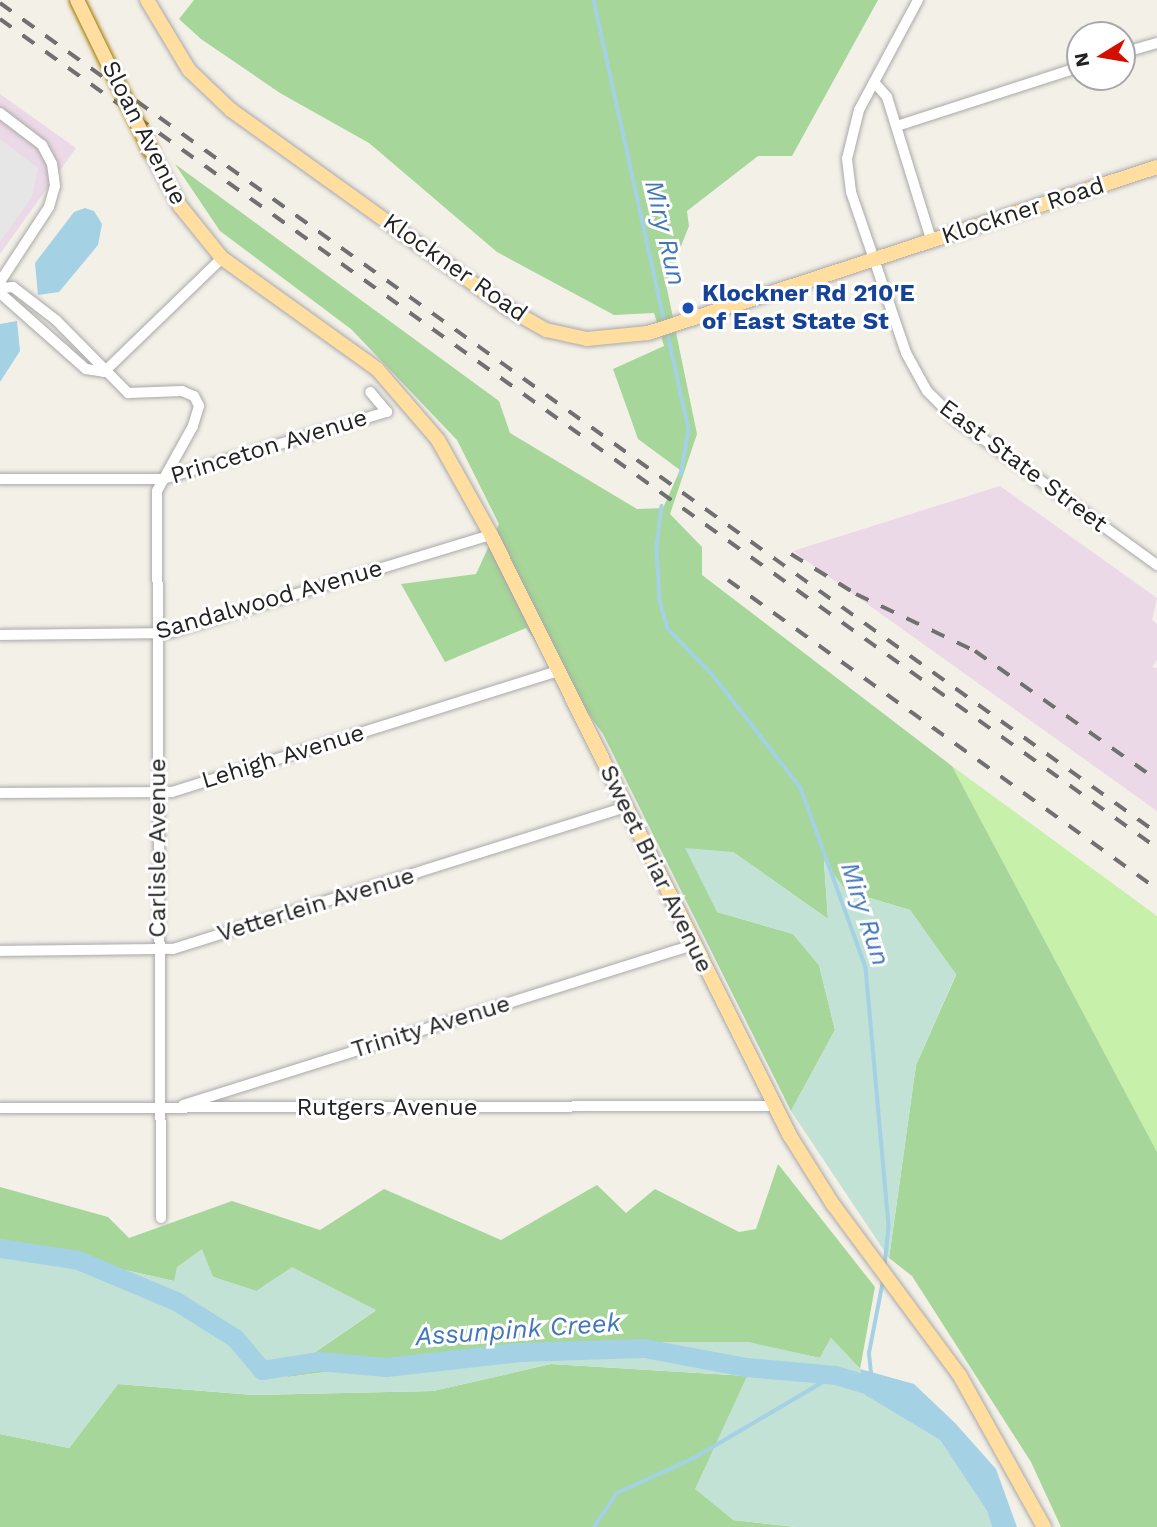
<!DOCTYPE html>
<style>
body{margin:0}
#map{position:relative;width:1157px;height:1527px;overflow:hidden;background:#f3f0e8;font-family:"Work Sans",sans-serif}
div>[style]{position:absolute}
.industrial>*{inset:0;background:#ecd9e7}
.grass>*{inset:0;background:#c7f0aa}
.forest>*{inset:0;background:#a6d699}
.wetland>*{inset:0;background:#c3e2d6}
.parking>*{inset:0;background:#e6e6e6}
.water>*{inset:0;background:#a5d1e4}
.stream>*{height:3.5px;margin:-1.75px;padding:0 1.75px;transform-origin:1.75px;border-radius:1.75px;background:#a5d1e4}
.river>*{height:19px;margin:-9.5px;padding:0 9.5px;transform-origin:9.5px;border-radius:9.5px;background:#a5d1e4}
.roads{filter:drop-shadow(0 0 2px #a9a9a9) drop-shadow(0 0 2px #a9a9a9)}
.minor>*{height:10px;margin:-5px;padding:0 5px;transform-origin:5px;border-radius:5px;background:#fff}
.major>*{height:14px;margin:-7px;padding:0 7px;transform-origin:7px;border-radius:7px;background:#ffdea0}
.rail>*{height:3.5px;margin-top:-1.75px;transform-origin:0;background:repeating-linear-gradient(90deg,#707070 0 14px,transparent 0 28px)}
.bridges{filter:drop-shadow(0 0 2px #9f7700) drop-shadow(0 0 2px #9f7700)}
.major-bridge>*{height:14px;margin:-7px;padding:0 7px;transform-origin:7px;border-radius:7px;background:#ffdea0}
.dots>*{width:19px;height:19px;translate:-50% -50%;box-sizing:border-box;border:4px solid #fff;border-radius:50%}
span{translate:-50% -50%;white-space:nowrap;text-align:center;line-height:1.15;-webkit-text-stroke:6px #fff;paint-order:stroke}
.street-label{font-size:24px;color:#222}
.transit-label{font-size:24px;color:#164399;font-weight:700}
.left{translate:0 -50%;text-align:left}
.water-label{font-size:26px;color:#4376bc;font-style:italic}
.north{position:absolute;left:1066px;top:21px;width:70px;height:70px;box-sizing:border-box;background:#fff;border:2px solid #a7a7a7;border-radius:50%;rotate:259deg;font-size:19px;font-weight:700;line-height:28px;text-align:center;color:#222}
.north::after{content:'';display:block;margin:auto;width:24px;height:32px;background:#d31000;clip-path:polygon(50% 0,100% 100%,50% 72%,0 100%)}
</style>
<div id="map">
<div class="industrial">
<i style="clip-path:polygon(0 94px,76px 148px,0 254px)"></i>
<i style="clip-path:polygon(1000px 486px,1157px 598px,1152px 620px,1157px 624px,1157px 660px,1152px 667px,1157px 668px,1157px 811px,793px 551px)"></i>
</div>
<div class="grass">
<i style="clip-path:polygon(952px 766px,1157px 916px,1157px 1152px)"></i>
</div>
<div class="forest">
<i style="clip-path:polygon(194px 0,878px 0,792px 156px,758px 156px,687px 211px,689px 226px,666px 284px,697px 434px,670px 514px,702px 547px,702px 575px,952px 766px,1157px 1152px,1157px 1527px,1061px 1527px,1031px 1462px,912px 1276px,889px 1258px,916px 1065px,956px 975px,910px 910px,846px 891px,824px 862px,828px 919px,733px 852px,717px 912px,793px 934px,819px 965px,835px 1030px,791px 1111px,603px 734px,526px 628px,445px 662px,401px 584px,476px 574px,499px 524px,457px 440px,351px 329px,220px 231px,175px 164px,499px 401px,510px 433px,637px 509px,663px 508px,680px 470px,638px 439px,613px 369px,664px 346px,654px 313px,614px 315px,497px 252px,369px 143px,280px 93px,201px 39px,179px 19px)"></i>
<i style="clip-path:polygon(778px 1164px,875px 1287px,860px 1369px,831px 1338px,820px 1358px,749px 1343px,552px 1342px,288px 1377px,282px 1375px,375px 1311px,256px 1291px,213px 1277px,201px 1250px,174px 1281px,0 1242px,0 1187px,108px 1217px,129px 1238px,232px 1201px,320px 1230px,384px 1189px,501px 1240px,597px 1185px,626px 1213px,655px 1189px,739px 1232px,756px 1229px)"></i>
<i style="clip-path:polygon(551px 1364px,748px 1376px,733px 1520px,796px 1527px,0 1527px,0 1434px,69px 1448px,118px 1384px,253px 1395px,433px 1391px)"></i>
</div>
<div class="wetland">
<i style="clip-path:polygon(685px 848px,733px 852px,828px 919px,824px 860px,846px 891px,910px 910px,956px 974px,916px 1065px,889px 1258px,791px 1111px,835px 1030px,819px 965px,793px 934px,717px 912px)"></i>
<i style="clip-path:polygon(0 1242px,174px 1281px,177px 1267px,202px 1249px,213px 1277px,256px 1291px,292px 1267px,376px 1310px,282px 1375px,288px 1377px,552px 1342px,749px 1342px,820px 1358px,831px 1338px,860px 1369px,865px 1395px,940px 1440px,987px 1511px,992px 1527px,796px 1527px,733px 1520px,695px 1489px,747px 1376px,551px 1364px,433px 1391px,253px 1395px,118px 1384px,69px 1448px,0 1434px)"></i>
</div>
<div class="parking">
<i style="clip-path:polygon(0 139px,38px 168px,32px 197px,0 242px)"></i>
</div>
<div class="water">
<i style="clip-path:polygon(85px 208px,94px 211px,102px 224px,98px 245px,59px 292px,38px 295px,35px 263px,74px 212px)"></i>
<i style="clip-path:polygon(17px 321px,20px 351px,0 382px,0 324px)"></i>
<i style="clip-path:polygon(860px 1369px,914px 1384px,955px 1423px,996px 1469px,1017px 1527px,992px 1527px,987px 1511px,940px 1440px,865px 1395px)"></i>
</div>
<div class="stream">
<i style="left:594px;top:0;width:330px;rotate:77.6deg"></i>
<i style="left:667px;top:330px;width:102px;rotate:77.6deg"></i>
<i style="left:689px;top:430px;width:46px;rotate:100.1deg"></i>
<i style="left:662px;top:506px;width:42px;rotate:96.8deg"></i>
<i style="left:657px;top:548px;width:53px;rotate:86.8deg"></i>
<i style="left:660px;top:601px;width:29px;rotate:74deg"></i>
<i style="left:668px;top:629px;width:64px;rotate:45.6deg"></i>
<i style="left:713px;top:675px;width:143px;rotate:52.1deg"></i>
<i style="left:801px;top:788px;width:191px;rotate:70.1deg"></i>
<i style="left:866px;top:968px;width:259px;rotate:84.9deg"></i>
<i style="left:889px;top:1226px;width:41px;rotate:95.6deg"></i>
<i style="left:871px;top:1373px;width:20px;rotate:-96deg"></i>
<i style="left:869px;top:1353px;width:73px;rotate:-79deg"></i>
<i style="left:594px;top:1527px;width:41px;rotate:-55.9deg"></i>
<i style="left:617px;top:1493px;width:85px;rotate:-24.4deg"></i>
<i style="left:694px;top:1458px;width:164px;rotate:-30.5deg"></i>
</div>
<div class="river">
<i style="left:0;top:1248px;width:79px;rotate:8.7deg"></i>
<i style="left:78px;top:1260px;width:106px;rotate:22.7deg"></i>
<i style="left:176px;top:1301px;width:70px;rotate:32.1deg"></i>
<i style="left:235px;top:1338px;width:42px;rotate:49.8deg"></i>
<i style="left:262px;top:1370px;width:58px;rotate:-9deg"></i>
<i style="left:319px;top:1361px;width:67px;rotate:5.1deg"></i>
<i style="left:386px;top:1367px;width:134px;rotate:-6.4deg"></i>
<i style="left:519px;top:1352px;width:125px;rotate:-1.8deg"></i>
<i style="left:644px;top:1348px;width:104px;rotate:10.6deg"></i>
<i style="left:746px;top:1367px;width:89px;rotate:5.1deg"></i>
<i style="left:835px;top:1375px;width:53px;rotate:16.4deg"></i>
</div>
<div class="roads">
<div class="minor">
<i style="left:918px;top:0;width:125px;rotate:118.2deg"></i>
<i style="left:859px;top:110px;width:50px;rotate:103.8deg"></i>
<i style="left:847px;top:159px;width:33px;rotate:83deg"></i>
<i style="left:851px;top:192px;width:170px;rotate:71.1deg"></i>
<i style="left:906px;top:353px;width:43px;rotate:61.1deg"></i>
<i style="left:927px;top:391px;width:38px;rotate:45deg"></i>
<i style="left:954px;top:418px;width:251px;rotate:35.9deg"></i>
<i style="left:1122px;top:53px;width:36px;rotate:-16deg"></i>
<i style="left:874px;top:82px;width:20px;rotate:49deg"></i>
<i style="left:887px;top:97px;width:152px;rotate:72.8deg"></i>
<i style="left:0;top:113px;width:53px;rotate:37.3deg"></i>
<i style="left:42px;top:145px;width:21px;rotate:62deg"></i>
<i style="left:52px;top:164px;width:22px;rotate:82deg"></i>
<i style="left:55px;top:186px;width:22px;rotate:106deg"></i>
<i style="left:49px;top:207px;width:90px;rotate:123.2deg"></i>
<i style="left:897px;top:126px;width:192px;rotate:-17.9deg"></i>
<i style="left:0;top:288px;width:13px;rotate:-4deg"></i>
<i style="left:13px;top:287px;width:54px;rotate:37.5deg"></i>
<i style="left:56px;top:320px;width:103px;rotate:45.4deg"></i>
<i style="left:128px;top:393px;width:54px;rotate:-2.1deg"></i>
<i style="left:182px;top:391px;width:13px;rotate:23deg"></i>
<i style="left:194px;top:396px;width:11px;rotate:63deg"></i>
<i style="left:199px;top:406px;width:21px;rotate:107deg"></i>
<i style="left:193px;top:426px;width:74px;rotate:119deg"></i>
<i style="left:157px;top:491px;width:727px;rotate:89.68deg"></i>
<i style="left:0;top:293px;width:115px;rotate:41.5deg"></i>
<i style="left:86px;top:369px;width:18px;rotate:9deg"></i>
<i style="left:104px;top:372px;width:164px;rotate:-44deg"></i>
<i style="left:0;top:479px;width:163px"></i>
<i style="left:163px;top:479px;width:234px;rotate:-16.7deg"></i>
<i style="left:387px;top:412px;width:26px;rotate:-130deg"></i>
<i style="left:0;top:635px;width:168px;rotate:-0.7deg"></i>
<i style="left:168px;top:633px;width:338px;rotate:-16.9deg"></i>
<i style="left:0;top:793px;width:172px;rotate:-0.3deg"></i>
<i style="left:172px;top:792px;width:405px;rotate:-17.4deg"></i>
<i style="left:0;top:951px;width:173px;rotate:-0.7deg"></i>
<i style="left:173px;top:949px;width:473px;rotate:-17.4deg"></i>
<i style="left:183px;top:1105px;width:535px;rotate:-17.42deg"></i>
<i style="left:0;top:1108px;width:775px;rotate:-0.15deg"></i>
</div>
<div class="major">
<i style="left:147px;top:0;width:82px;rotate:59deg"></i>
<i style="left:189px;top:70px;width:58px;rotate:43.6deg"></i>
<i style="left:231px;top:110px;width:342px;rotate:35.6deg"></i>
<i style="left:509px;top:309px;width:43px;rotate:29.6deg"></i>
<i style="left:546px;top:330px;width:42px;rotate:12.4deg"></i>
<i style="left:587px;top:339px;width:61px;rotate:-5.6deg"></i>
<i style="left:648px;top:333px;width:535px;rotate:-18.06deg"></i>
<i style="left:150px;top:150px;width:64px;rotate:61.8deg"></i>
<i style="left:180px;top:206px;width:67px;rotate:51.1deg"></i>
<i style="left:222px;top:258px;width:191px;rotate:35.6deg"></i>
<i style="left:377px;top:369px;width:94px;rotate:49.3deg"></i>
<i style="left:438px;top:440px;width:109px;rotate:60.8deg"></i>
<i style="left:491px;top:535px;width:671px;rotate:63.55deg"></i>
<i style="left:790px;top:1136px;width:79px;rotate:57.9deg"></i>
<i style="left:832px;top:1203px;width:215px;rotate:53.5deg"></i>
<i style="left:960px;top:1376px;width:173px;rotate:60.9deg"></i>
</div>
</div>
<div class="rail">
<i style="left:0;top:3px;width:1424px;rotate:35.65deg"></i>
<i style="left:0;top:19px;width:1423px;rotate:35.62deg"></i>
<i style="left:791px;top:554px;width:76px;rotate:31.6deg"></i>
<i style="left:856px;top:594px;width:132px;rotate:25.6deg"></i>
<i style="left:975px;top:651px;width:223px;rotate:35.3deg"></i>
<i style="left:728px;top:580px;width:529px;rotate:35.76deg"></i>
</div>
<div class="bridges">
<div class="major-bridge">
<i style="left:77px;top:0;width:167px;rotate:64deg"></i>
</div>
</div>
<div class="dots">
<i style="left:688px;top:308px;background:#1a4fb4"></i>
</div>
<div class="street-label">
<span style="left:144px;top:133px;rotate:63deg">Sloan Avenue</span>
<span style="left:1023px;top:211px;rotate:-18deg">Klockner Road</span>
<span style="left:455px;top:268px;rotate:35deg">Klockner Road</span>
<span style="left:269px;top:447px;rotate:-17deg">Princeton Avenue</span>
<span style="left:1023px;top:466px;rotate:37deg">East State Street</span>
<span style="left:269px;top:600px;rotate:-16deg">Sandalwood Avenue</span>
<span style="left:283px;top:757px;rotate:-17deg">Lehigh Avenue</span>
<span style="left:158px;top:848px;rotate:-90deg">Carlisle Avenue</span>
<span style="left:656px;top:869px;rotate:64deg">Sweet Briar Avenue</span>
<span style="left:316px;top:905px;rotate:-17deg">Vetterlein Avenue</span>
<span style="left:431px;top:1027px;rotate:-17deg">Trinity Avenue</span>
<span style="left:387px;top:1108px">Rutgers Avenue</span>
</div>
<div class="transit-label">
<span class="left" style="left:702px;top:308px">Klockner Rd 210'E<br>of East State St</span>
</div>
<div class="water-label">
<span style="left:665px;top:233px;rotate:77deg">Miry Run</span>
<span style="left:865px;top:914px;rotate:72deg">Miry Run</span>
<span style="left:518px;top:1330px;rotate:-4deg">Assunpink Creek</span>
</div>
<div class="north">N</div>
</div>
